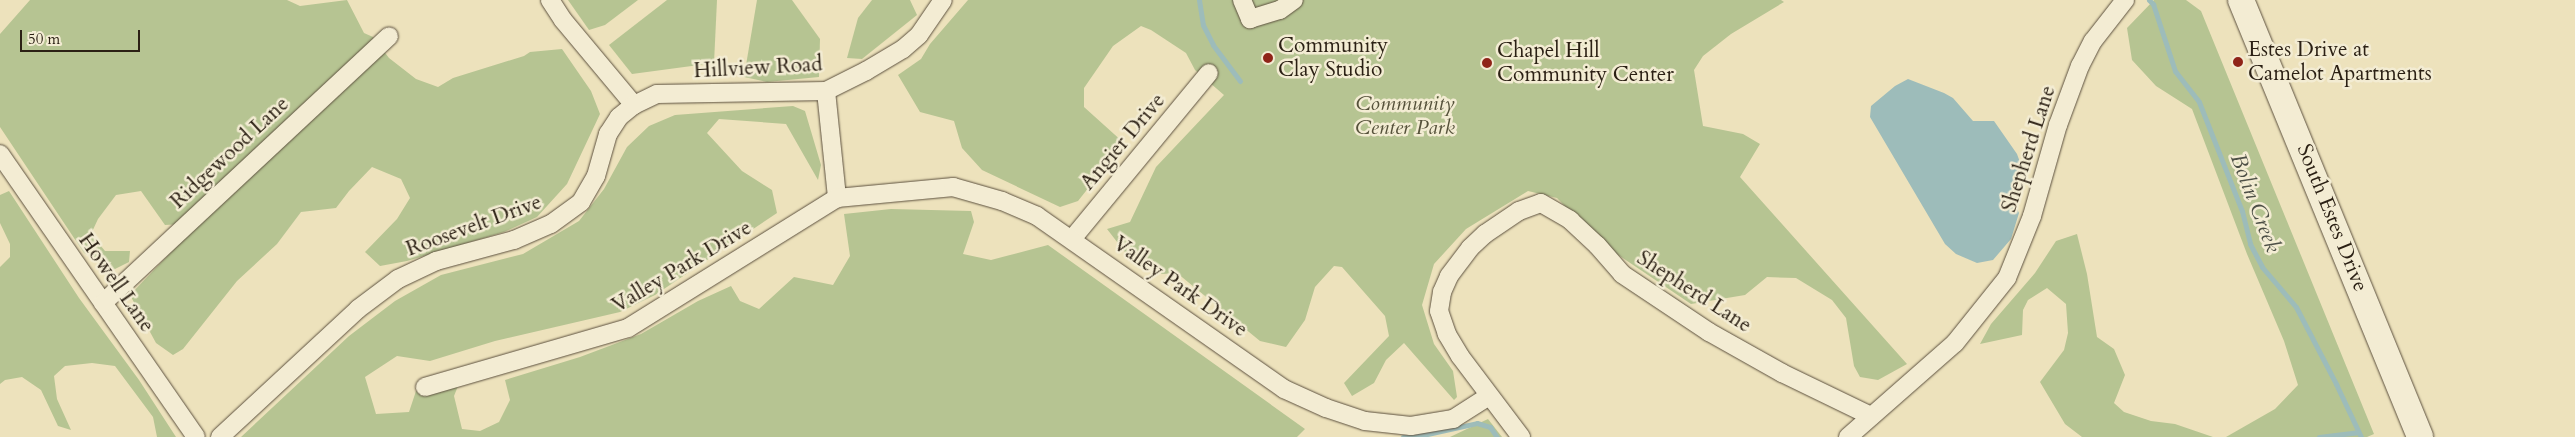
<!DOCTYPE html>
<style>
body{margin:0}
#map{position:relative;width:2575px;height:437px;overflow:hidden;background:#ede2bc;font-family:Cardo,serif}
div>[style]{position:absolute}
.green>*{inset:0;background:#b6c492}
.water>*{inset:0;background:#9dbcba}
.stream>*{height:5px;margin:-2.5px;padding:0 2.5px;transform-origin:2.5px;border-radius:2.5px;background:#9dbcba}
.roads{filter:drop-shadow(0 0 1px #5c503e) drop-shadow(0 0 1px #5c503e)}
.minor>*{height:18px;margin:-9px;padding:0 9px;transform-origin:9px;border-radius:9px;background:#f3ecd3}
.secondary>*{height:26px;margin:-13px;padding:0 13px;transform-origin:13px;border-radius:13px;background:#f3ecd3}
.dots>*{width:14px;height:14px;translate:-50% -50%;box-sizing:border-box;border:2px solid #f3ecd3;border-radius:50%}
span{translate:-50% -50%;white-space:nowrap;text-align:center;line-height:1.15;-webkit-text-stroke:5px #f3ecd3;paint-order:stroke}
.poi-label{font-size:21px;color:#2b2014}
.left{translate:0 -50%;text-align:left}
.street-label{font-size:21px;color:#2b2014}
.park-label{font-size:21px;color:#55513a;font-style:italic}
.water-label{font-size:22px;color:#4d4f46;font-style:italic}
.scale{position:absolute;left:20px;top:30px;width:120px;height:22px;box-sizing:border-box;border:2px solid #2b2014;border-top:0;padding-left:6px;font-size:15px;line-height:18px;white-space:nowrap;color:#2b2014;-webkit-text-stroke:4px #f3ecd3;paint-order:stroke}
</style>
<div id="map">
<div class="green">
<i style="clip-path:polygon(30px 0,287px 0,300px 6px,347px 0,364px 33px,373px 37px,389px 58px,416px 79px,438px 87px,453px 78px,524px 56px,530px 52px,562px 49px,591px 91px,600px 114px,567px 184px,537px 217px,504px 232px,407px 261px,380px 266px,365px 252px,397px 219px,410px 198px,401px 179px,372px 167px,349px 191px,336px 208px,301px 212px,277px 244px,237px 281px,183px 349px,173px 355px,156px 343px,130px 295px,199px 223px,165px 225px,141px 191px,116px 195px,98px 219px,91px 234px,105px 251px,130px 251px,129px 262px,111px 271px,84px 253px,0 127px,0 34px)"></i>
<i style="clip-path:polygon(568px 0,638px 0,605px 25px,589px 30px)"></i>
<i style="clip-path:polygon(667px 0,717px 0,714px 63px,632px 74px,609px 45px)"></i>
<i style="clip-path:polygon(757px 0,792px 0,820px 39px,819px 77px,767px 82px,744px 77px)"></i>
<i style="clip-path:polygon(872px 0,910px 0,917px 15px,862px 59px,847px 58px,858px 18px)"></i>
<i style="clip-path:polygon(968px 0,1781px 0,1784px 2px,1731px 34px,1703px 56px,1694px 70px,1703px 126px,1743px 134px,1760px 144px,1740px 177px,1907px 364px,1878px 380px,1860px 377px,1854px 366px,1846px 318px,1832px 300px,1796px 278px,1767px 277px,1745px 295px,1691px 304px,1602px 244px,1557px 198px,1528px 191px,1466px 229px,1434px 264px,1422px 305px,1434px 344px,1453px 371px,1457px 397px,1454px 400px,1404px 343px,1386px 360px,1374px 383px,1352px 396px,1344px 383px,1389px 336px,1385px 316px,1342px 267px,1334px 266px,1315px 287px,1305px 320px,1286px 347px,1260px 341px,1177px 273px,1162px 274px,1128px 256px,1107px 229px,1130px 222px,1156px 167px,1224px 95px,1195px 70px,1186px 53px,1151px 30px,1141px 26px,1113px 46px,1084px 88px,1084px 107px,1124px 143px,1078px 201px,1060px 207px,982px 170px,962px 148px,954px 121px,920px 112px,898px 75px,921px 59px,930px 44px)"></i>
<i style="clip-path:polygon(2154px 0,2186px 0,2201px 11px,2374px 434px,2367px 437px,2226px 437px,2275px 409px,2298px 385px,2284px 341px,2247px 254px,2192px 109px,2156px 86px,2132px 60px,2127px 28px)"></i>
<i style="clip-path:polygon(793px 106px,805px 111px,821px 165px,818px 180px,786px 124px,719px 119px,707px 133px,742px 171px,772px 190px,777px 213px,655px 295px,620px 312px,495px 341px,430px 361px,397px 356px,365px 377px,376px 414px,409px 412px,416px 391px,428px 395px,458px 386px,454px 396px,462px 429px,480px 431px,499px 422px,510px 400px,505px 380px,580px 357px,641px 334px,698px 301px,731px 286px,740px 301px,759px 309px,794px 277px,833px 285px,850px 256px,844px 214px,891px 209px,971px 211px,974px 222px,963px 254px,991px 260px,1048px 245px,1305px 429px,1297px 437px,241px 437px,349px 336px,395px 301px,441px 275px,523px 254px,579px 221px,604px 189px,627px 147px,649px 126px,675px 115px)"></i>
<i style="clip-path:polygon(9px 191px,79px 298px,139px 380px,176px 437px,157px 437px,153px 417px,115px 366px,92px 363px,65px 366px,54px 376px,57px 399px,71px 430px,58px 426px,41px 390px,22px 377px,5px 380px,0 384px,0 267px,10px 257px,10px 244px,0 223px,0 195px)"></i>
<i style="clip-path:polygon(2077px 234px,2087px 274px,2097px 337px,2114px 349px,2125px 375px,2114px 403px,2124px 412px,2151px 421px,2175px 424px,2213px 437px,2082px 437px,2065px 424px,2040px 382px,2064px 350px,2068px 333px,2066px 304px,2047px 288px,2028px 300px,2023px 310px,2022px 335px,1980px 344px,1991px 324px,2035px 273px,2056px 241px)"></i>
<i style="clip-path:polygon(1488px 419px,1502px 437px,1450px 437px)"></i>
</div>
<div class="water">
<i style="clip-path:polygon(1908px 79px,1944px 93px,1953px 98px,1973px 121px,1994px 121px,2017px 154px,2021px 165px,2021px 199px,2016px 207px,2019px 213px,2011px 239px,1993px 260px,1977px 263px,1956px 254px,1945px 244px,1870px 117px,1871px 106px,1895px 86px)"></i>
</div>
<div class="stream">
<i style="left:1199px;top:0;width:25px;rotate:81deg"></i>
<i style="left:1203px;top:25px;width:22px;rotate:63deg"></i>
<i style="left:1213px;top:45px;width:45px;rotate:53.1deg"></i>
<i style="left:2149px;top:0;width:6px;rotate:45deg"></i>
<i style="left:2153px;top:4px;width:71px;rotate:71.8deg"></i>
<i style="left:2175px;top:71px;width:39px;rotate:52deg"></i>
<i style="left:2199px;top:102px;width:117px;rotate:68.5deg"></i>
<i style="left:2242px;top:211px;width:34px;rotate:76deg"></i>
<i style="left:2250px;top:244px;width:26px;rotate:62deg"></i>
<i style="left:2262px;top:267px;width:52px;rotate:49.6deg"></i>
<i style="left:2296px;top:307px;width:87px;rotate:62.5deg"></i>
<i style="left:2336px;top:384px;width:59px;rotate:64.7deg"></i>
<i style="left:1403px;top:437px;width:20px;rotate:-6deg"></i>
<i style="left:1423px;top:435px;width:55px;rotate:-12.5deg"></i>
<i style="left:1477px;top:423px;width:14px;rotate:17deg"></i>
<i style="left:1490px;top:427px;width:12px;rotate:55deg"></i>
<i style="left:2319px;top:437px;width:39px;rotate:-7deg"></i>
</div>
<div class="roads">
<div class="minor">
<i style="left:550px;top:0;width:24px;rotate:57deg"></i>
<i style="left:563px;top:20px;width:111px;rotate:50.1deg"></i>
<i style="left:1242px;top:0;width:21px;rotate:67deg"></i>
<i style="left:1250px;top:19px;width:31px;rotate:-17deg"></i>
<i style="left:1280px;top:10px;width:17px;rotate:-36deg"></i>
<i style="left:826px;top:91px;width:108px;rotate:84.1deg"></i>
<i style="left:0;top:154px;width:344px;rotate:55.3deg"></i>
<i style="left:1072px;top:239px;width:215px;rotate:-50.5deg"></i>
<i style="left:103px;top:303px;width:391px;rotate:-43deg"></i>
<i style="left:425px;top:387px;width:211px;rotate:-16.2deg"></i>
<i style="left:628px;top:328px;width:246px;rotate:-31.9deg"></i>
<i style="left:837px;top:198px;width:117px;rotate:-5.4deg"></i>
<i style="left:953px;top:187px;width:51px;rotate:15.9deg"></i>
<i style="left:1002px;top:201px;width:38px;rotate:23deg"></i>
<i style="left:1037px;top:216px;width:302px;rotate:35deg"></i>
<i style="left:1284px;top:389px;width:46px;rotate:24.3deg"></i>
<i style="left:1326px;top:408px;width:41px;rotate:18.4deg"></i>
<i style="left:1365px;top:421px;width:46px;rotate:6.2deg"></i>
<i style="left:1411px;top:426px;width:43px;rotate:-9.5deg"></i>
<i style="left:1453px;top:419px;width:43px;rotate:-32.6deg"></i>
<i style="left:220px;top:437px;width:188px;rotate:-42.8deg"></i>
<i style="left:358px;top:309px;width:50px;rotate:-36.9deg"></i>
<i style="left:398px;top:279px;width:42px;rotate:-25.3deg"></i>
<i style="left:436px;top:261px;width:81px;rotate:-15.1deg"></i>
<i style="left:514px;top:240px;width:40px;rotate:-23.4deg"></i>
<i style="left:551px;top:224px;width:37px;rotate:-36deg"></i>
<i style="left:581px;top:202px;width:30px;rotate:-60deg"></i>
<i style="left:596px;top:176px;width:44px;rotate:-74.1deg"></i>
<i style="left:608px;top:134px;width:20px;rotate:-57deg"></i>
<i style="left:619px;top:117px;width:19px;rotate:-39deg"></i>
<i style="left:634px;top:105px;width:25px;rotate:-26deg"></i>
<i style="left:657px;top:94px;width:169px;rotate:-1deg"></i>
<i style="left:826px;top:91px;width:45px;rotate:-26.6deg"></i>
<i style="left:866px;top:71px;width:43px;rotate:-30.7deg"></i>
<i style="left:903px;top:49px;width:21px;rotate:-41deg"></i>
<i style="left:919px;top:35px;width:42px;rotate:-55.6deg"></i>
<i style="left:1521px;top:437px;width:101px;rotate:-127deg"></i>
<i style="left:1460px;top:356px;width:26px;rotate:-121deg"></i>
<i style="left:1447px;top:334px;width:24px;rotate:-109deg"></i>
<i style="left:1439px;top:311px;width:19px;rotate:-81deg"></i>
<i style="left:1442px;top:292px;width:17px;rotate:-66deg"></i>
<i style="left:1449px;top:276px;width:35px;rotate:-53deg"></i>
<i style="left:1470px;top:248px;width:21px;rotate:-43deg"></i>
<i style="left:1485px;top:234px;width:41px;rotate:-34.1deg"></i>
<i style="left:1519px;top:211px;width:23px;rotate:-20deg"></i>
<i style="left:1541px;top:203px;width:34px;rotate:30deg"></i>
<i style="left:1570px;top:220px;width:37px;rotate:43deg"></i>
<i style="left:1597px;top:245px;width:38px;rotate:49deg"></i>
<i style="left:1622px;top:274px;width:105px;rotate:33.7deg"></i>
<i style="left:1709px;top:332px;width:84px;rotate:29.3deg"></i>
<i style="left:1782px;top:373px;width:99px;rotate:25.8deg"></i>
<i style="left:1848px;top:437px;width:142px;rotate:-41.3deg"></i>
<i style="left:1955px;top:343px;width:83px;rotate:-51.3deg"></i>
<i style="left:2007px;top:278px;width:67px;rotate:-68deg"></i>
<i style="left:2032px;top:216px;width:95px;rotate:-74.1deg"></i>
<i style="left:2058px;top:125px;width:63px;rotate:-69.6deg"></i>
<i style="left:2080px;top:66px;width:28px;rotate:-63deg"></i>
<i style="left:2093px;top:41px;width:52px;rotate:-52deg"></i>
</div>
<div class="secondary">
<i style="left:2241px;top:0;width:472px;rotate:67.7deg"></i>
</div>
</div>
<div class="dots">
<i style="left:1268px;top:58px;background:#8f2418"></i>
<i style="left:2238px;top:62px;background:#8f2418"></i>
<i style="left:1487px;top:63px;background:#8f2418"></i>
</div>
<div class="poi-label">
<span class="left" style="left:1278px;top:58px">Community<br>Clay Studio</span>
<span class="left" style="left:2248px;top:62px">Estes Drive at<br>Camelot Apartments</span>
<span class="left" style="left:1497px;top:63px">Chapel Hill<br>Community Center</span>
</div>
<div class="street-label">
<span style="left:758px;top:68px;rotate:-3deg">Hillview Road</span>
<span style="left:1123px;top:142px;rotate:-50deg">Angier Drive</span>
<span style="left:2029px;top:149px;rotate:-72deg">Shepherd Lane</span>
<span style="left:230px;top:153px;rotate:-43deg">Ridgewood Lane</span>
<span style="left:2332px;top:218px;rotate:68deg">South Estes Drive</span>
<span style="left:474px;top:226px;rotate:-20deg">Roosevelt Drive</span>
<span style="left:682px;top:267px;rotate:-31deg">Valley Park Drive</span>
<span style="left:116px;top:283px;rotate:55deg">Howell Lane</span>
<span style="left:1180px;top:287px;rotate:35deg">Valley Park Drive</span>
<span style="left:1694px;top:292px;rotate:33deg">Shepherd Lane</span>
</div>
<div class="park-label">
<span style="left:1405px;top:116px">Community<br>Center Park</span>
</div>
<div class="water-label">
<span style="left:2255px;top:203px;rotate:69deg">Bolin Creek</span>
</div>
<div class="scale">50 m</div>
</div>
